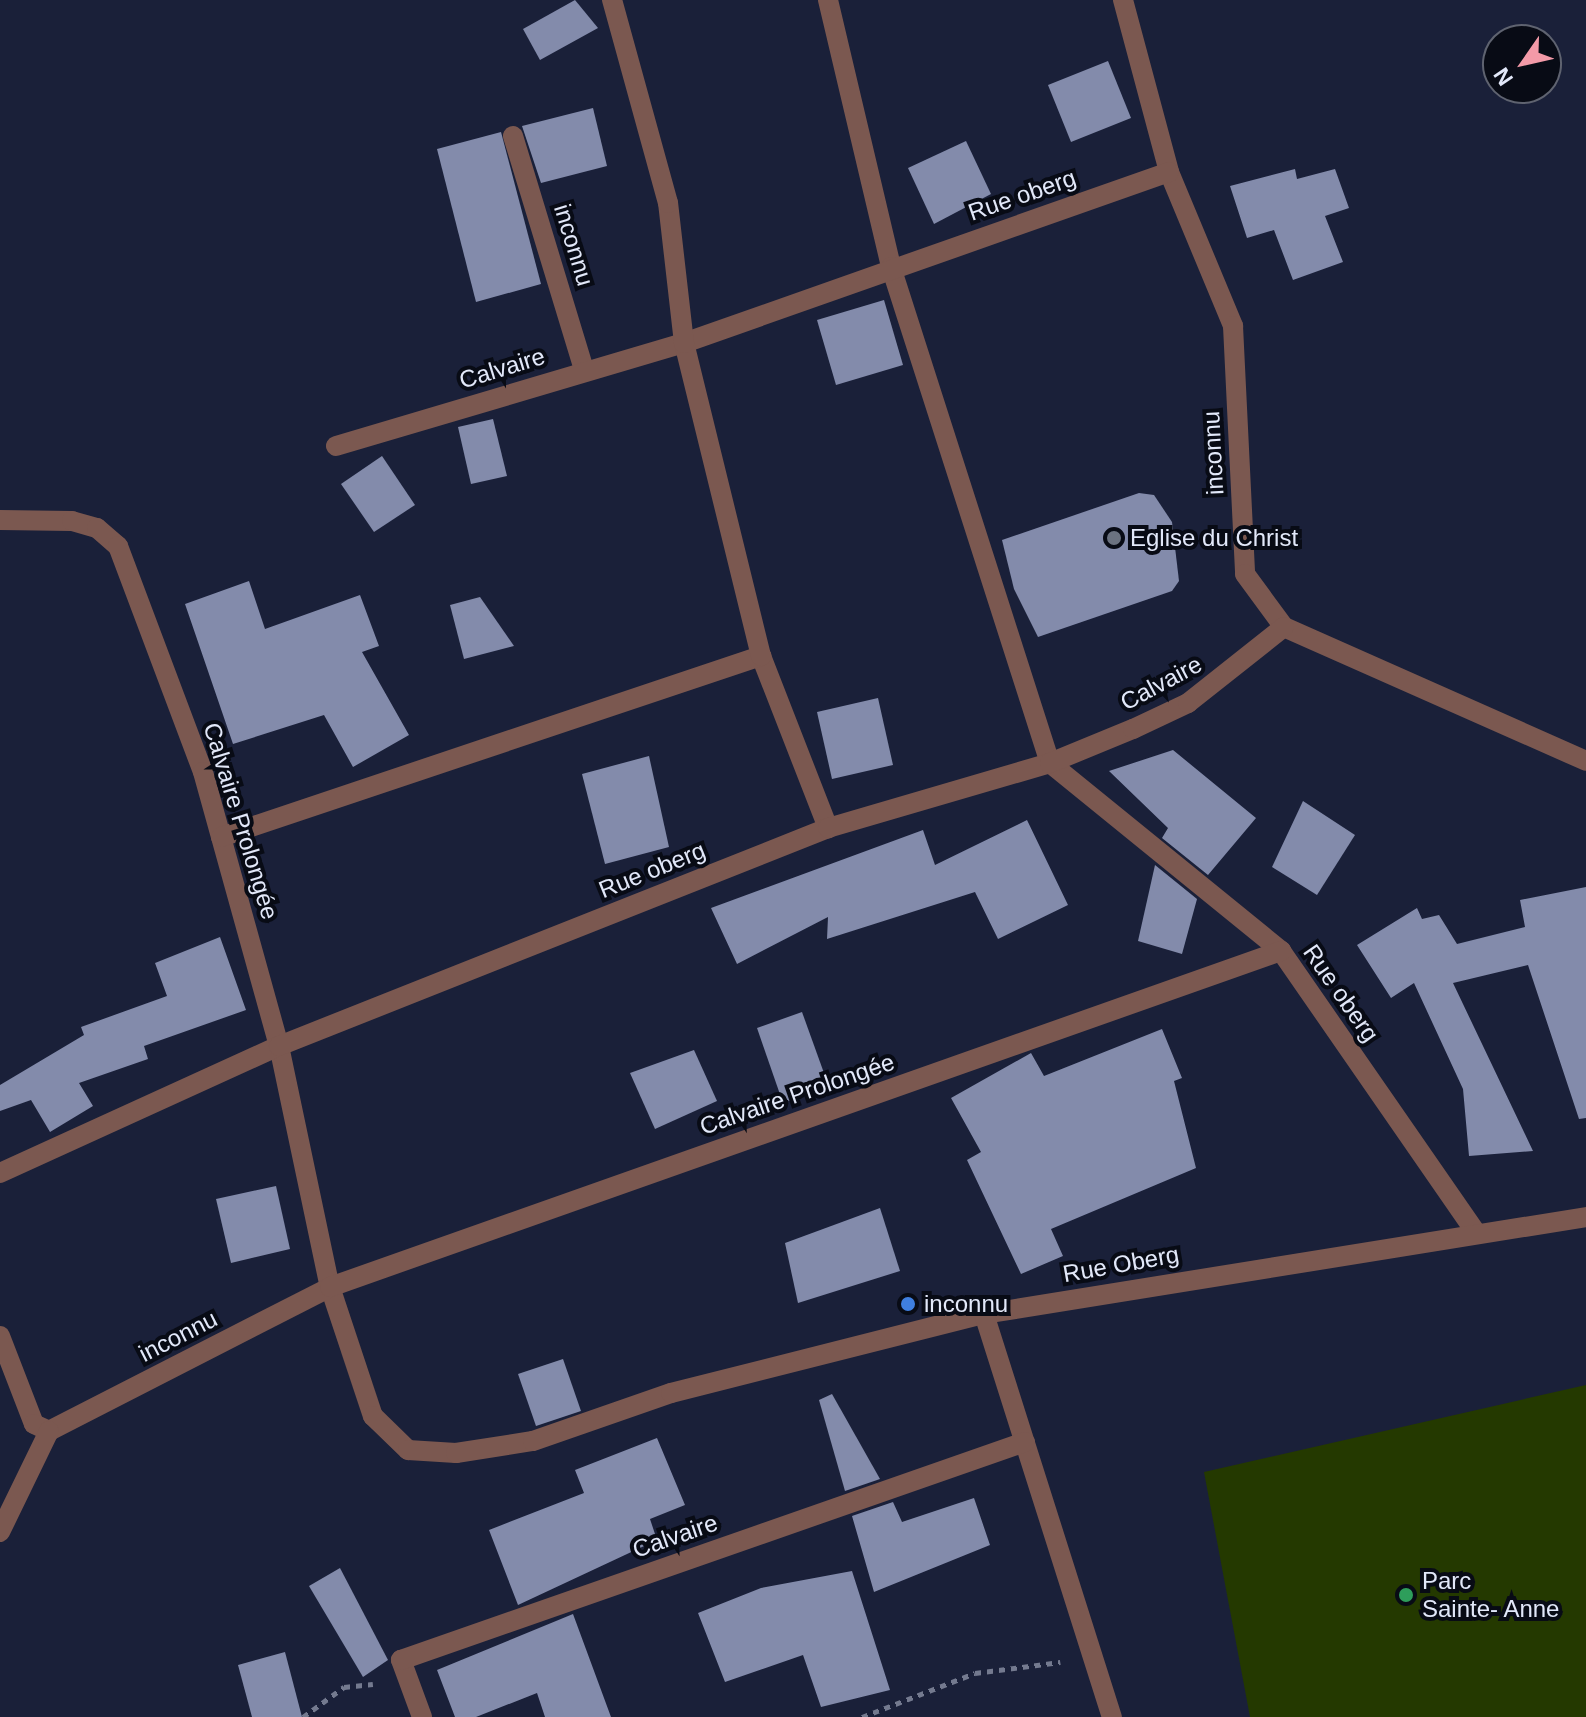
<!DOCTYPE html>
<meta charset="utf-8">
<style>
body{margin:0}
#map{position:relative;width:1586px;height:1717px;overflow:hidden;background:#1a2039;font-family:Arial,sans-serif}
div>[style]{position:absolute}
.green>*{inset:0;background:#243900}
.building>*{inset:0;background:#838bab}
.path>*{height:5px;margin-top:-2.5px;transform-origin:0;background:repeating-linear-gradient(90deg,#747a8f 0 6px,transparent 0 12px)}
.minor>*{height:20px;margin:-10px;padding:0 10px;transform-origin:10px;border-radius:10px;background:#7b5850}
.dots>*{width:22px;height:22px;translate:-50% -50%;box-sizing:border-box;border:4px solid #080b15;border-radius:50%}
span{translate:-50% -50%;white-space:nowrap;text-align:center;line-height:1.15;-webkit-text-stroke:8px #080b15;paint-order:stroke}
.street-label{font-size:24px;color:#e2e8f9}
.poi-label{font-size:24px;color:#e2e8f9}
.left{translate:0 -50%;text-align:left}
.north{position:absolute;left:1482px;top:24px;width:80px;height:80px;box-sizing:border-box;background:#080b15;border:2px solid #5f6370;border-radius:50%;rotate:236deg;font-size:22px;font-weight:700;line-height:32px;text-align:center;color:#e2e8f9}
.north::after{content:'';display:block;margin:auto;width:28px;height:36px;background:#f39aa8;clip-path:polygon(50% 0,100% 100%,50% 72%,0 100%)}
</style>
<div id="map">
<div class="green">
<i style="clip-path:polygon(1586px 1385px,1586px 1717px,1250px 1717px,1204px 1472px)"></i>
</div>
<div class="building">
<i style="clip-path:polygon(575px 0,598px 28px,540px 60px,523px 29px)"></i>
<i style="clip-path:polygon(1108px 61px,1131px 118px,1071px 142px,1048px 85px)"></i>
<i style="clip-path:polygon(593px 108px,607px 166px,541px 183px,522px 126px)"></i>
<i style="clip-path:polygon(501px 132px,541px 284px,476px 302px,437px 149px)"></i>
<i style="clip-path:polygon(966px 141px,991px 194px,934px 224px,908px 168px)"></i>
<i style="clip-path:polygon(1295px 169px,1297px 179px,1335px 169px,1349px 208px,1325px 216px,1343px 262px,1293px 280px,1274px 230px,1247px 238px,1230px 186px)"></i>
<i style="clip-path:polygon(884px 300px,903px 365px,836px 385px,817px 320px)"></i>
<i style="clip-path:polygon(493px 419px,507px 476px,471px 484px,458px 427px)"></i>
<i style="clip-path:polygon(382px 456px,415px 505px,374px 532px,341px 484px)"></i>
<i style="clip-path:polygon(1139px 493px,1154px 495px,1172px 522px,1179px 581px,1172px 591px,1038px 637px,1014px 589px,1002px 540px)"></i>
<i style="clip-path:polygon(249px 581px,265px 629px,360px 595px,379px 646px,362px 652px,409px 735px,353px 767px,324px 715px,233px 744px,185px 604px)"></i>
<i style="clip-path:polygon(480px 597px,514px 646px,464px 659px,450px 605px)"></i>
<i style="clip-path:polygon(878px 698px,893px 765px,832px 779px,817px 712px)"></i>
<i style="clip-path:polygon(1173px 750px,1256px 818px,1208px 875px,1162px 838px,1168px 828px,1109px 771px)"></i>
<i style="clip-path:polygon(649px 756px,669px 847px,605px 864px,582px 774px)"></i>
<i style="clip-path:polygon(1303px 801px,1355px 835px,1317px 895px,1272px 867px)"></i>
<i style="clip-path:polygon(1027px 820px,1068px 905px,998px 939px,975px 892px,827px 939px,828px 917px,737px 964px,711px 908px,923px 830px,935px 865px)"></i>
<i style="clip-path:polygon(1155px 865px,1197px 899px,1182px 954px,1138px 941px)"></i>
<i style="clip-path:polygon(1586px 887px,1586px 1118px,1579px 1119px,1528px 965px,1453px 983px,1533px 1151px,1469px 1156px,1463px 1089px,1414px 983px,1391px 998px,1357px 945px,1417px 908px,1422px 919px,1439px 915px,1457px 944px,1525px 927px,1520px 900px)"></i>
<i style="clip-path:polygon(220px 937px,246px 1010px,144px 1046px,148px 1059px,79px 1083px,93px 1106px,50px 1132px,31px 1100px,0 1111px,0 1085px,84px 1035px,81px 1027px,167px 996px,155px 963px)"></i>
<i style="clip-path:polygon(802px 1012px,829px 1087px,783px 1103px,757px 1028px)"></i>
<i style="clip-path:polygon(1162px 1029px,1182px 1078px,1174px 1081px,1196px 1168px,1051px 1229px,1063px 1256px,1021px 1274px,967px 1160px,981px 1152px,951px 1098px,1031px 1053px,1044px 1076px)"></i>
<i style="clip-path:polygon(694px 1050px,717px 1101px,655px 1129px,630px 1073px)"></i>
<i style="clip-path:polygon(276px 1186px,290px 1249px,231px 1263px,216px 1199px)"></i>
<i style="clip-path:polygon(880px 1208px,900px 1271px,798px 1303px,785px 1243px)"></i>
<i style="clip-path:polygon(563px 1359px,581px 1411px,536px 1426px,518px 1374px)"></i>
<i style="clip-path:polygon(832px 1394px,880px 1479px,845px 1491px,819px 1400px)"></i>
<i style="clip-path:polygon(657px 1438px,685px 1505px,650px 1519px,657px 1540px,518px 1605px,489px 1530px,584px 1493px,575px 1470px)"></i>
<i style="clip-path:polygon(974px 1498px,990px 1545px,874px 1592px,852px 1516px,893px 1502px,902px 1522px)"></i>
<i style="clip-path:polygon(340px 1568px,388px 1660px,363px 1677px,309px 1586px)"></i>
<i style="clip-path:polygon(852px 1571px,890px 1690px,821px 1707px,803px 1655px,725px 1682px,698px 1613px,761px 1588px)"></i>
<i style="clip-path:polygon(573px 1614px,611px 1717px,545px 1717px,537px 1693px,476px 1717px,455px 1717px,437px 1670px)"></i>
<i style="clip-path:polygon(285px 1652px,302px 1717px,252px 1717px,238px 1665px)"></i>
</div>
<div class="path">
<i style="left:303px;top:1717px;width:51px;rotate:-36.2deg"></i>
<i style="left:344px;top:1687px;width:29px;rotate:-6deg"></i>
<i style="left:862px;top:1717px;width:121px;rotate:-21.3deg"></i>
<i style="left:975px;top:1673px;width:86px;rotate:-7.4deg"></i>
</div>
<div class="minor">
<i style="left:828px;top:0;width:274px;rotate:76.7deg"></i>
<i style="left:891px;top:267px;width:521px;rotate:72.23deg"></i>
<i style="left:1050px;top:763px;width:298px;rotate:39.1deg"></i>
<i style="left:1281px;top:951px;width:339px;rotate:55.3deg"></i>
<i style="left:1123px;top:0;width:178px;rotate:75deg"></i>
<i style="left:1169px;top:172px;width:167px;rotate:67.4deg"></i>
<i style="left:1233px;top:326px;width:248px;rotate:87.2deg"></i>
<i style="left:1245px;top:574px;width:66px;rotate:53.7deg"></i>
<i style="left:1284px;top:627px;width:330px;rotate:23.9deg"></i>
<i style="left:513px;top:136px;width:245px;rotate:73.1deg"></i>
<i style="left:336px;top:446px;width:363px;rotate:-16.5deg"></i>
<i style="left:684px;top:343px;width:514px;rotate:-19.42deg"></i>
<i style="left:0;top:520px;width:72px;rotate:0.8deg"></i>
<i style="left:72px;top:521px;width:26px;rotate:16deg"></i>
<i style="left:97px;top:528px;width:28px;rotate:41deg"></i>
<i style="left:118px;top:546px;width:241px;rotate:69.4deg"></i>
<i style="left:203px;top:772px;width:284px;rotate:74.5deg"></i>
<i style="left:279px;top:1046px;width:246px;rotate:78.1deg"></i>
<i style="left:330px;top:1287px;width:136px;rotate:71.6deg"></i>
<i style="left:373px;top:1416px;width:49px;rotate:44.2deg"></i>
<i style="left:408px;top:1450px;width:48px;rotate:3.6deg"></i>
<i style="left:456px;top:1453px;width:78px;rotate:-8.9deg"></i>
<i style="left:533px;top:1441px;width:146px;rotate:-19.2deg"></i>
<i style="left:671px;top:1393px;width:323px;rotate:-14.2deg"></i>
<i style="left:984px;top:1314px;width:610px;rotate:-9.15deg"></i>
<i style="left:761px;top:656px;width:185px;rotate:68.7deg"></i>
<i style="left:221px;top:837px;width:570px;rotate:-18.53deg"></i>
<i style="left:761px;top:656px;width:322px;rotate:-103.8deg"></i>
<i style="left:684px;top:343px;width:141px;rotate:-96.5deg"></i>
<i style="left:668px;top:203px;width:211px;rotate:-105.4deg"></i>
<i style="left:0;top:1173px;width:307px;rotate:-24.5deg"></i>
<i style="left:279px;top:1046px;width:591px;rotate:-21.66deg"></i>
<i style="left:828px;top:828px;width:231px;rotate:-16.3deg"></i>
<i style="left:1050px;top:763px;width:90px;rotate:-22.3deg"></i>
<i style="left:1133px;top:729px;width:61px;rotate:-25.3deg"></i>
<i style="left:1188px;top:703px;width:122px;rotate:-38.4deg"></i>
<i style="left:984px;top:1314px;width:423px;rotate:72.4deg"></i>
<i style="left:0;top:1336px;width:94px;rotate:68.9deg"></i>
<i style="left:34px;top:1424px;width:17px;rotate:25deg"></i>
<i style="left:49px;top:1431px;width:316px;rotate:-27.1deg"></i>
<i style="left:330px;top:1287px;width:1009px;rotate:-19.46deg"></i>
<i style="left:0;top:1532px;width:112px;rotate:-64.1deg"></i>
<i style="left:422px;top:1717px;width:61px;rotate:-110.2deg"></i>
<i style="left:401px;top:1660px;width:661px;rotate:-19.26deg"></i>
</div>
<div class="dots">
<i style="left:1114px;top:538px;background:#6b7280"></i>
<i style="left:908px;top:1304px;background:#3f7fe0"></i>
<i style="left:1406px;top:1595px;background:#2e9e5b"></i>
</div>
<div class="street-label">
<span style="left:1022px;top:195px;rotate:-19deg">Rue oberg</span>
<span style="left:574px;top:245px;rotate:73deg">inconnu</span>
<span style="left:502px;top:368px;rotate:-17deg">Calvaire</span>
<span style="left:1213px;top:453px;rotate:-93deg">inconnu</span>
<span style="left:1161px;top:683px;rotate:-28deg">Calvaire</span>
<span style="left:241px;top:821px;rotate:73deg">Calvaire Prolongée</span>
<span style="left:652px;top:870px;rotate:-22deg">Rue oberg</span>
<span style="left:1341px;top:993px;rotate:55deg">Rue oberg</span>
<span style="left:797px;top:1094px;rotate:-19deg">Calvaire Prolongée</span>
<span style="left:1121px;top:1264px;rotate:-10deg">Rue Oberg</span>
<span style="left:178px;top:1336px;rotate:-27deg">inconnu</span>
<span style="left:675px;top:1536px;rotate:-19deg">Calvaire</span>
</div>
<div class="poi-label">
<span class="left" style="left:1130px;top:538px">Eglise du Christ</span>
<span class="left" style="left:924px;top:1304px">inconnu</span>
<span class="left" style="left:1422px;top:1595px">Parc<br>Sainte- Anne</span>
</div>
<div class="north">N</div>
</div>
